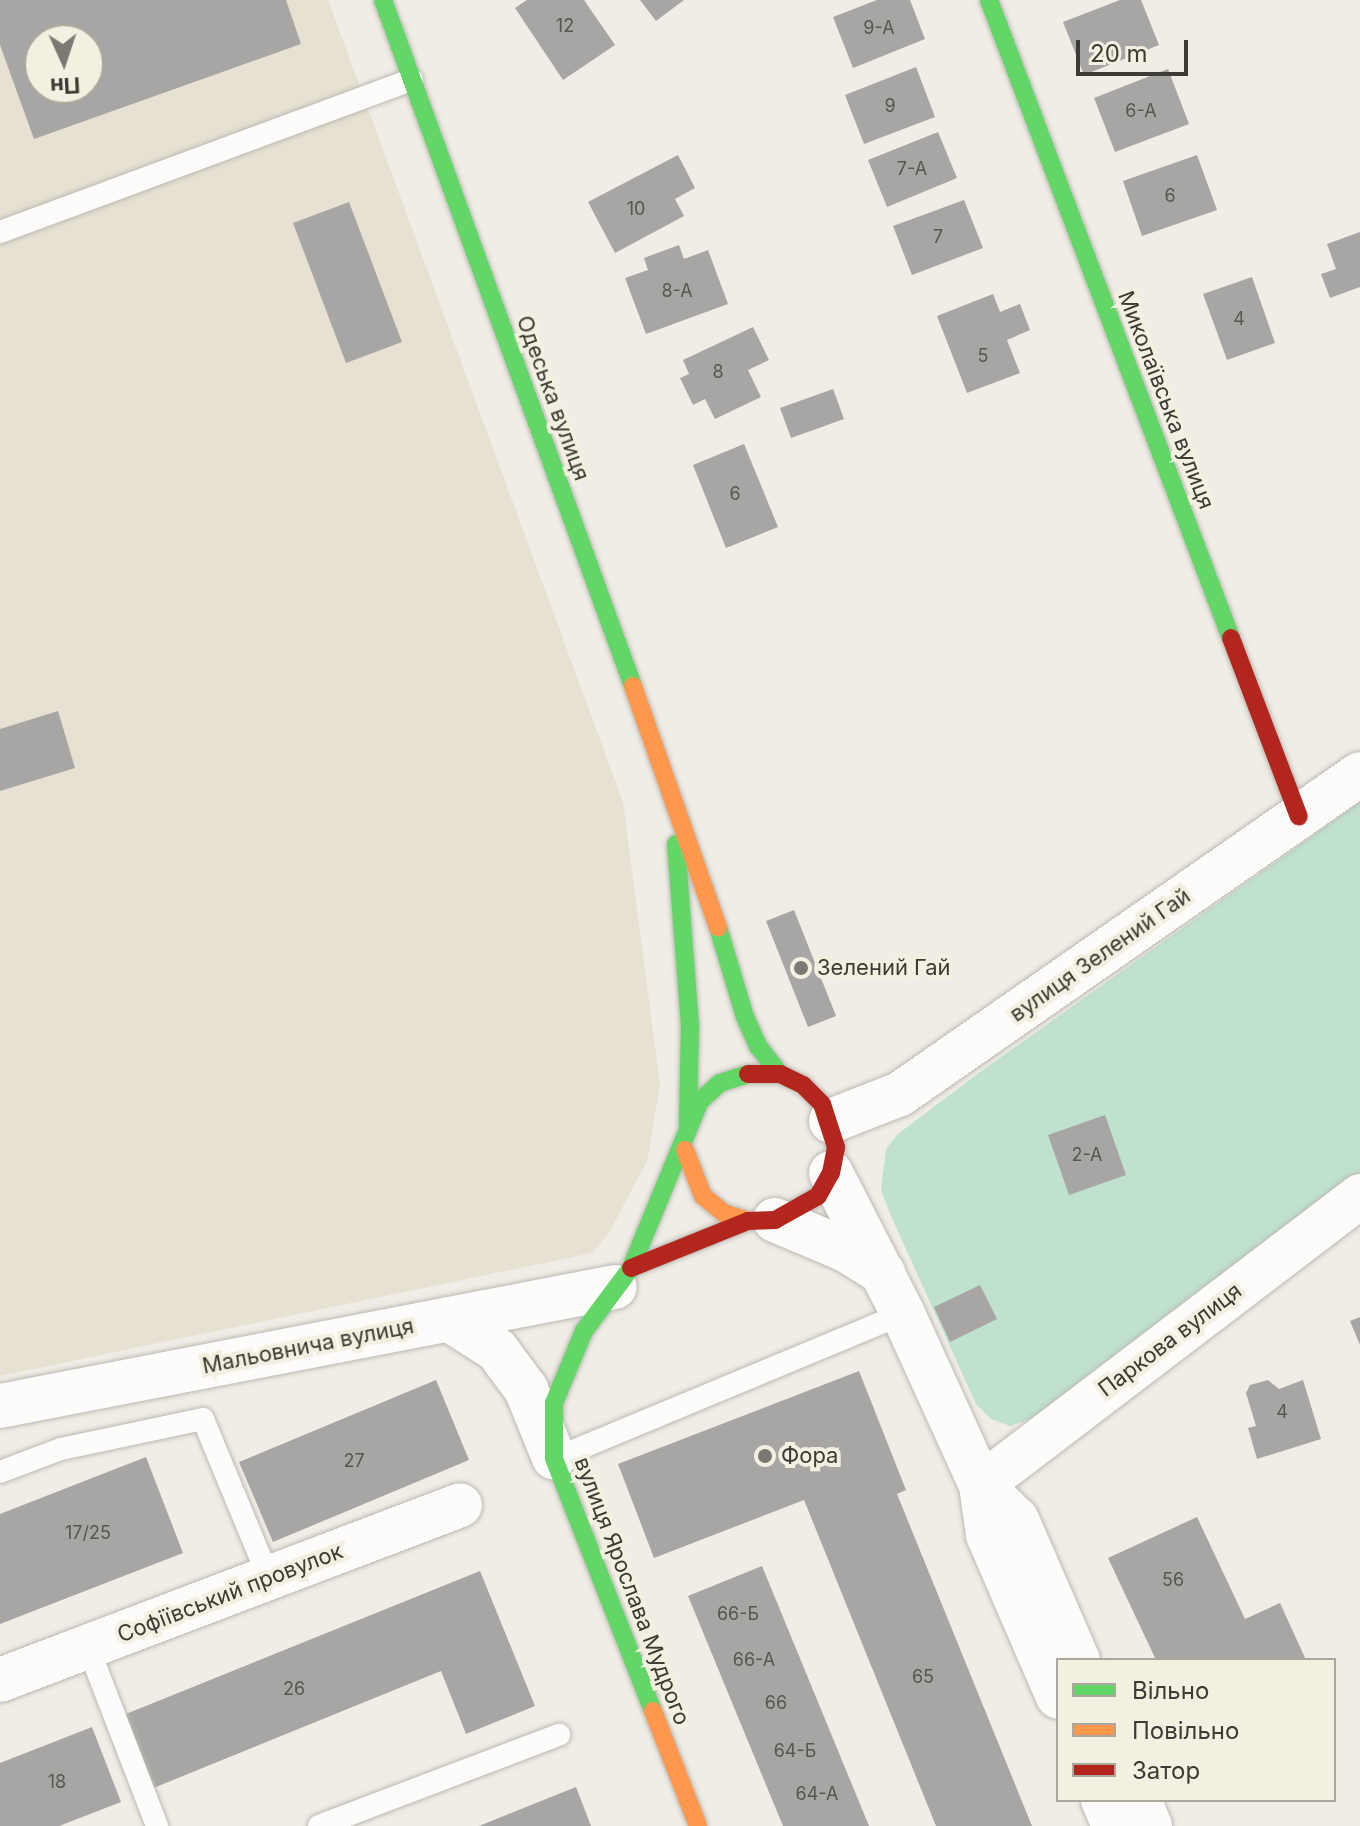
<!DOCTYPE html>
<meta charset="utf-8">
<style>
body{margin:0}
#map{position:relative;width:1360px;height:1826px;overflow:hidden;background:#efede5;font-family:Inter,sans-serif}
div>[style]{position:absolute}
.built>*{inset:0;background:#e6e1d2}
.green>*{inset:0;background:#bfe1cd}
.building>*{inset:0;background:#a8a6a4}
.roads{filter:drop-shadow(0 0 2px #bab9b3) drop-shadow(0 0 2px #bab9b3)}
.lane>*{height:22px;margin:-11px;padding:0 11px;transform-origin:11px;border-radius:11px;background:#fdfcfb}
.street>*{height:44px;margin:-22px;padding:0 22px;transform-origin:22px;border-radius:22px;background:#fdfcfb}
.fast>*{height:18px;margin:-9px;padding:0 9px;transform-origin:9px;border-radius:9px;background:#63d668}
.slow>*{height:18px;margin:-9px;padding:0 9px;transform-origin:9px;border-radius:9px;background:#ff974d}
.jam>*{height:18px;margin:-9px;padding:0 9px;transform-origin:9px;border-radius:9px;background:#b3261e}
.dots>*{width:22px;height:22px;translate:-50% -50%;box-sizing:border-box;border:4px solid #f3efe1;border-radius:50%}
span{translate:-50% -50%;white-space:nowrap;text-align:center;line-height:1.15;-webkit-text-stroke:8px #f3efe1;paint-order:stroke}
.number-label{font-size:18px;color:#575651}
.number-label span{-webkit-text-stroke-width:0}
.street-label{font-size:22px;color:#3c3b35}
.poi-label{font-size:22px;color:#3c3b35}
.left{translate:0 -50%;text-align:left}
.legend{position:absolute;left:1056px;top:1658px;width:280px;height:144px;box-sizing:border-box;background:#f3efe1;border:2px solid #aaa79c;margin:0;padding:10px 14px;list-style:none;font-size:24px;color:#3c3b35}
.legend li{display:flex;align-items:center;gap:16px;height:40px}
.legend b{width:40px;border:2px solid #aaa79c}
.north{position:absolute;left:24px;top:24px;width:80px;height:80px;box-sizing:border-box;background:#f3efe1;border:2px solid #aaa79c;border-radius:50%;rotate:177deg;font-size:22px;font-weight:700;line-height:32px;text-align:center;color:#3c3b35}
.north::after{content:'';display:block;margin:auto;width:28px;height:36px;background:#7b7973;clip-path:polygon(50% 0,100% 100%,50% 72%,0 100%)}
.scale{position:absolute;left:1076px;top:40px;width:112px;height:36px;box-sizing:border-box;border:4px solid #3c3b35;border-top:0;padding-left:10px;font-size:24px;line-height:28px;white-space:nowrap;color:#3c3b35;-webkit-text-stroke:6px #f3efe1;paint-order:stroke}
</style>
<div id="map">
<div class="built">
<i style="clip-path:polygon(evenodd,0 0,328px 0,623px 802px,660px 1085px,647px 1161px,609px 1233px,592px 1253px,0 1376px,0 0,40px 40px,88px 40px,88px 88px,40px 88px,40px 40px)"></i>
</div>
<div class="green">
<i style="clip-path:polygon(1360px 802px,1360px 1173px,1047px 1413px,1010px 1426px,991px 1419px,976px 1404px,891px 1216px,881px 1190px,886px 1149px,898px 1134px,980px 1072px)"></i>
</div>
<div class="building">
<i style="clip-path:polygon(evenodd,0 0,286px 0,301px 44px,34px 139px,0 45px,0 0,40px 40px,88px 40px,88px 88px,40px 88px,40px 40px)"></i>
<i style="clip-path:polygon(527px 0,584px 0,615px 45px,563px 80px,515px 8px)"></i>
<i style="clip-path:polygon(640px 0,684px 0,656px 21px)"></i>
<i style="clip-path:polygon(877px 0,910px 0,925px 39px,853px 68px,833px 17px)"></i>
<i style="clip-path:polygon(1120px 0,1141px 0,1159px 45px,1084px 75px,1063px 22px)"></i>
<i style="clip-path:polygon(916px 67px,935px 117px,864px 144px,845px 95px)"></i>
<i style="clip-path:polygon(1168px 69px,1189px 124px,1115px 152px,1094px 98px)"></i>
<i style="clip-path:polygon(938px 132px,957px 178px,887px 207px,868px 160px)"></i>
<i style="clip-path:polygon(678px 155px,695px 188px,675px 199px,684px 216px,615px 253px,588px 202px)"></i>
<i style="clip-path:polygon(1197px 155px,1217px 210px,1142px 236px,1123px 181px)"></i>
<i style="clip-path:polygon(964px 200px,983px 248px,912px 275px,893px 226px)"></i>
<i style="clip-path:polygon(349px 202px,402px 342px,346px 363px,293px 223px)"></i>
<i style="clip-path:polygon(1360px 232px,1360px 287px,1330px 298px,1321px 274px,1336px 269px,1327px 244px)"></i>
<i style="clip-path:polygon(679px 245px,684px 259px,708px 250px,728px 304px,646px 334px,625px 278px,648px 270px,644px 258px)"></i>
<i style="clip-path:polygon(1252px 277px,1275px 343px,1227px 360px,1203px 294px)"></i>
<i style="clip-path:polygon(993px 294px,1000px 312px,1020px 304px,1030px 330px,1007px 340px,1020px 373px,967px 393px,937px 316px)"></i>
<i style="clip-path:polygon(753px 327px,769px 360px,748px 370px,761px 397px,715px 419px,705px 399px,693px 405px,680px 378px,689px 374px,683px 360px)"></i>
<i style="clip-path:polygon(833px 389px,844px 419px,791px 438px,780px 408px)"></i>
<i style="clip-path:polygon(744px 444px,778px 527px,726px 548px,693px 465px)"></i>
<i style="clip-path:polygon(58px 711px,75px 768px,0 791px,0 729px)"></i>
<i style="clip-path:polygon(794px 910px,836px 1016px,808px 1027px,766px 921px)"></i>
<i style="clip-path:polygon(1105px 1115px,1126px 1175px,1069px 1195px,1048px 1135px)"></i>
<i style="clip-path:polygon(980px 1285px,997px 1319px,950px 1342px,934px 1307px)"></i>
<i style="clip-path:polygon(1360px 1317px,1360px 1345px,1350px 1321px)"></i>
<i style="clip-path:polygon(859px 1371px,906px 1490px,897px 1494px,1032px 1826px,936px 1826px,804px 1500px,654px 1558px,618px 1464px)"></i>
<i style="clip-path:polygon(436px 1380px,469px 1460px,273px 1542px,239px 1462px)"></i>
<i style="clip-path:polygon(1268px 1380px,1279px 1389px,1303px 1380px,1321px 1439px,1257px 1459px,1248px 1428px,1256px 1426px,1246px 1393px,1250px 1385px)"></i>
<i style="clip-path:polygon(146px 1457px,183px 1553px,0 1624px,0 1514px)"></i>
<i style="clip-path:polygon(1197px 1517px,1245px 1619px,1280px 1603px,1306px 1660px,1156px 1660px,1108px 1558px)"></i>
<i style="clip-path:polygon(762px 1566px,869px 1826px,783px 1826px,688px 1596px)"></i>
<i style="clip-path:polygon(480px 1571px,535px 1706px,466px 1734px,441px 1671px,146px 1791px,116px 1718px)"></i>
<i style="clip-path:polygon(92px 1727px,121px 1802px,59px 1826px,0 1826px,0 1763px)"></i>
<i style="clip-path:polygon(576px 1787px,591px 1826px,479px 1826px)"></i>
</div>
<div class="roads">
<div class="lane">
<i style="left:0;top:232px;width:439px;rotate:-20.3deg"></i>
<i style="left:554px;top:1459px;width:378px;rotate:-22.6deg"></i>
<i style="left:0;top:1472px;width:65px;rotate:-20.7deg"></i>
<i style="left:61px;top:1449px;width:145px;rotate:-11.9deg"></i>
<i style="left:203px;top:1419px;width:172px;rotate:67.5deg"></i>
<i style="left:88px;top:1647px;width:192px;rotate:68.9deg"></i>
<i style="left:319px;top:1826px;width:257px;rotate:-20.8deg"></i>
</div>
<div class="street">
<i style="left:831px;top:1121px;width:74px;rotate:-21.4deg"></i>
<i style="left:900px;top:1094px;width:560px;rotate:-34.82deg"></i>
<i style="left:831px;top:1173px;width:158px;rotate:62.9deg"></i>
<i style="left:903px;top:1314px;width:188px;rotate:65.5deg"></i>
<i style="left:981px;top:1485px;width:50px;rotate:82deg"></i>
<i style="left:988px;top:1535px;width:176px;rotate:66.6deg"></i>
<i style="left:775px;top:1220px;width:77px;rotate:22.9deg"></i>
<i style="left:846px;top:1250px;width:44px;rotate:31.9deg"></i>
<i style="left:448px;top:1319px;width:58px;rotate:32.3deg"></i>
<i style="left:497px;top:1350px;width:49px;rotate:53.4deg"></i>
<i style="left:526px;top:1389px;width:74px;rotate:67.9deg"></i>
<i style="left:0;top:1406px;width:626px;rotate:-10.95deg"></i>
<i style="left:981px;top:1485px;width:477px;rotate:-37.3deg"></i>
<i style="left:981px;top:1485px;width:50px;rotate:44.2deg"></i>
<i style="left:1017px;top:1520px;width:153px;rotate:66.5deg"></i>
<i style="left:0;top:1680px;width:492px;rotate:-20.8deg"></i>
<i style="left:1103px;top:1800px;width:28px;rotate:67deg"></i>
<i style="left:1139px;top:1800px;width:28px;rotate:67deg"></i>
</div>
<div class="fast">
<i style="left:383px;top:0;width:730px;rotate:69.98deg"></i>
<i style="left:989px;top:0;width:682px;rotate:69.23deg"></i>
<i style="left:676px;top:844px;width:182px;rotate:85.6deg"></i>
<i style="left:690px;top:1025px;width:99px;rotate:91.2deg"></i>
<i style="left:718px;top:927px;width:94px;rotate:73.3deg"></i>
<i style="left:745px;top:1017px;width:32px;rotate:66deg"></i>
<i style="left:758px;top:1046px;width:36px;rotate:52deg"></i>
<i style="left:653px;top:1711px;width:271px;rotate:-111.4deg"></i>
<i style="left:554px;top:1459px;width:56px;rotate:-90deg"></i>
<i style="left:554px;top:1403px;width:78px;rotate:-67.4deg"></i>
<i style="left:584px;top:1331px;width:79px;rotate:-53.3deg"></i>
<i style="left:631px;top:1268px;width:181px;rotate:-67.6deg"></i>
<i style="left:700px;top:1101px;width:27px;rotate:-42deg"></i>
<i style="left:720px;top:1083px;width:29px;rotate:-18deg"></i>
</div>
<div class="slow">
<i style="left:633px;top:686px;width:256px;rotate:70.6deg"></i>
<i style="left:685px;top:1150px;width:49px;rotate:68.6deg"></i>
<i style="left:703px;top:1196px;width:27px;rotate:39deg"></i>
<i style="left:724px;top:1213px;width:25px;rotate:18deg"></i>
<i style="left:653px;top:1711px;width:123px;rotate:68.6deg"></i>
</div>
<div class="jam">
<i style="left:1231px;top:638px;width:191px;rotate:69.2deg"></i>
<i style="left:631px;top:1268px;width:126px;rotate:-21.9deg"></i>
<i style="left:748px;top:1221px;width:27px;rotate:-2deg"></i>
<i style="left:775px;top:1220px;width:49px;rotate:-29.2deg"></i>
<i style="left:818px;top:1196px;width:26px;rotate:-61deg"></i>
<i style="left:831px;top:1173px;width:26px;rotate:-79deg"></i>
<i style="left:836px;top:1147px;width:45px;rotate:-108deg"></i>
<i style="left:822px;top:1104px;width:27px;rotate:-135deg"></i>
<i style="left:803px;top:1085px;width:25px;rotate:-154deg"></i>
<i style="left:780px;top:1074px;width:32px;rotate:180deg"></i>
</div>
</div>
<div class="dots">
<i style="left:801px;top:968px;background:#7b7973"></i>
<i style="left:765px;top:1456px;background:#7b7973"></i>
</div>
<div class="number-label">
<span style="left:565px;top:26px">12</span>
<span style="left:879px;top:28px">9-А</span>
<span style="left:890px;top:106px">9</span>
<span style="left:1141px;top:111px">6-А</span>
<span style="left:912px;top:169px">7-А</span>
<span style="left:1170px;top:196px">6</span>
<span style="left:636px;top:209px">10</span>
<span style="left:938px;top:237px">7</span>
<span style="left:677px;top:291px">8-А</span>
<span style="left:1239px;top:319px">4</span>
<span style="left:983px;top:356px">5</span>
<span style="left:718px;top:372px">8</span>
<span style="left:735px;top:494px">6</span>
<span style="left:1087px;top:1155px">2-А</span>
<span style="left:1282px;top:1412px">4</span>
<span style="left:354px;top:1461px">27</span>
<span style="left:88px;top:1533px">17/25</span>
<span style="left:1173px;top:1580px">56</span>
<span style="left:738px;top:1614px">66-Б</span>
<span style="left:754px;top:1660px">66-А</span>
<span style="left:923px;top:1677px">65</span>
<span style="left:294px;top:1689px">26</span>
<span style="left:776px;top:1703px">66</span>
<span style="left:795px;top:1751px">64-Б</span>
<span style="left:57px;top:1782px">18</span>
<span style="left:817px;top:1794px">64-А</span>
</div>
<div class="street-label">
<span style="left:553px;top:398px;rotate:70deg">Одеська вулиця</span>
<span style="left:1166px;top:400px;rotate:69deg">Миколаївська вулиця</span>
<span style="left:1100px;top:955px;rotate:-35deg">вулиця Зелений Гай</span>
<span style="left:1170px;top:1340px;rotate:-37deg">Паркова вулиця</span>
<span style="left:308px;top:1346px;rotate:-11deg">Мальовнича вулиця</span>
<span style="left:632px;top:1591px;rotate:69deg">вулиця Ярослава Мудрого</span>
<span style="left:230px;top:1593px;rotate:-21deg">Софіївський провулок</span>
</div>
<div class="poi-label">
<span class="left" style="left:817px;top:968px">Зелений Гай</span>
<span class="left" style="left:781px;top:1456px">Фора</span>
</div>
<ul class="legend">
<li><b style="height:10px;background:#63d668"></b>Вільно</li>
<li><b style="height:10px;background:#ff974d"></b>Повільно</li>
<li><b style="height:10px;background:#b3261e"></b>Затор</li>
</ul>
<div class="north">Пн</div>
<div class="scale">20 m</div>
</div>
